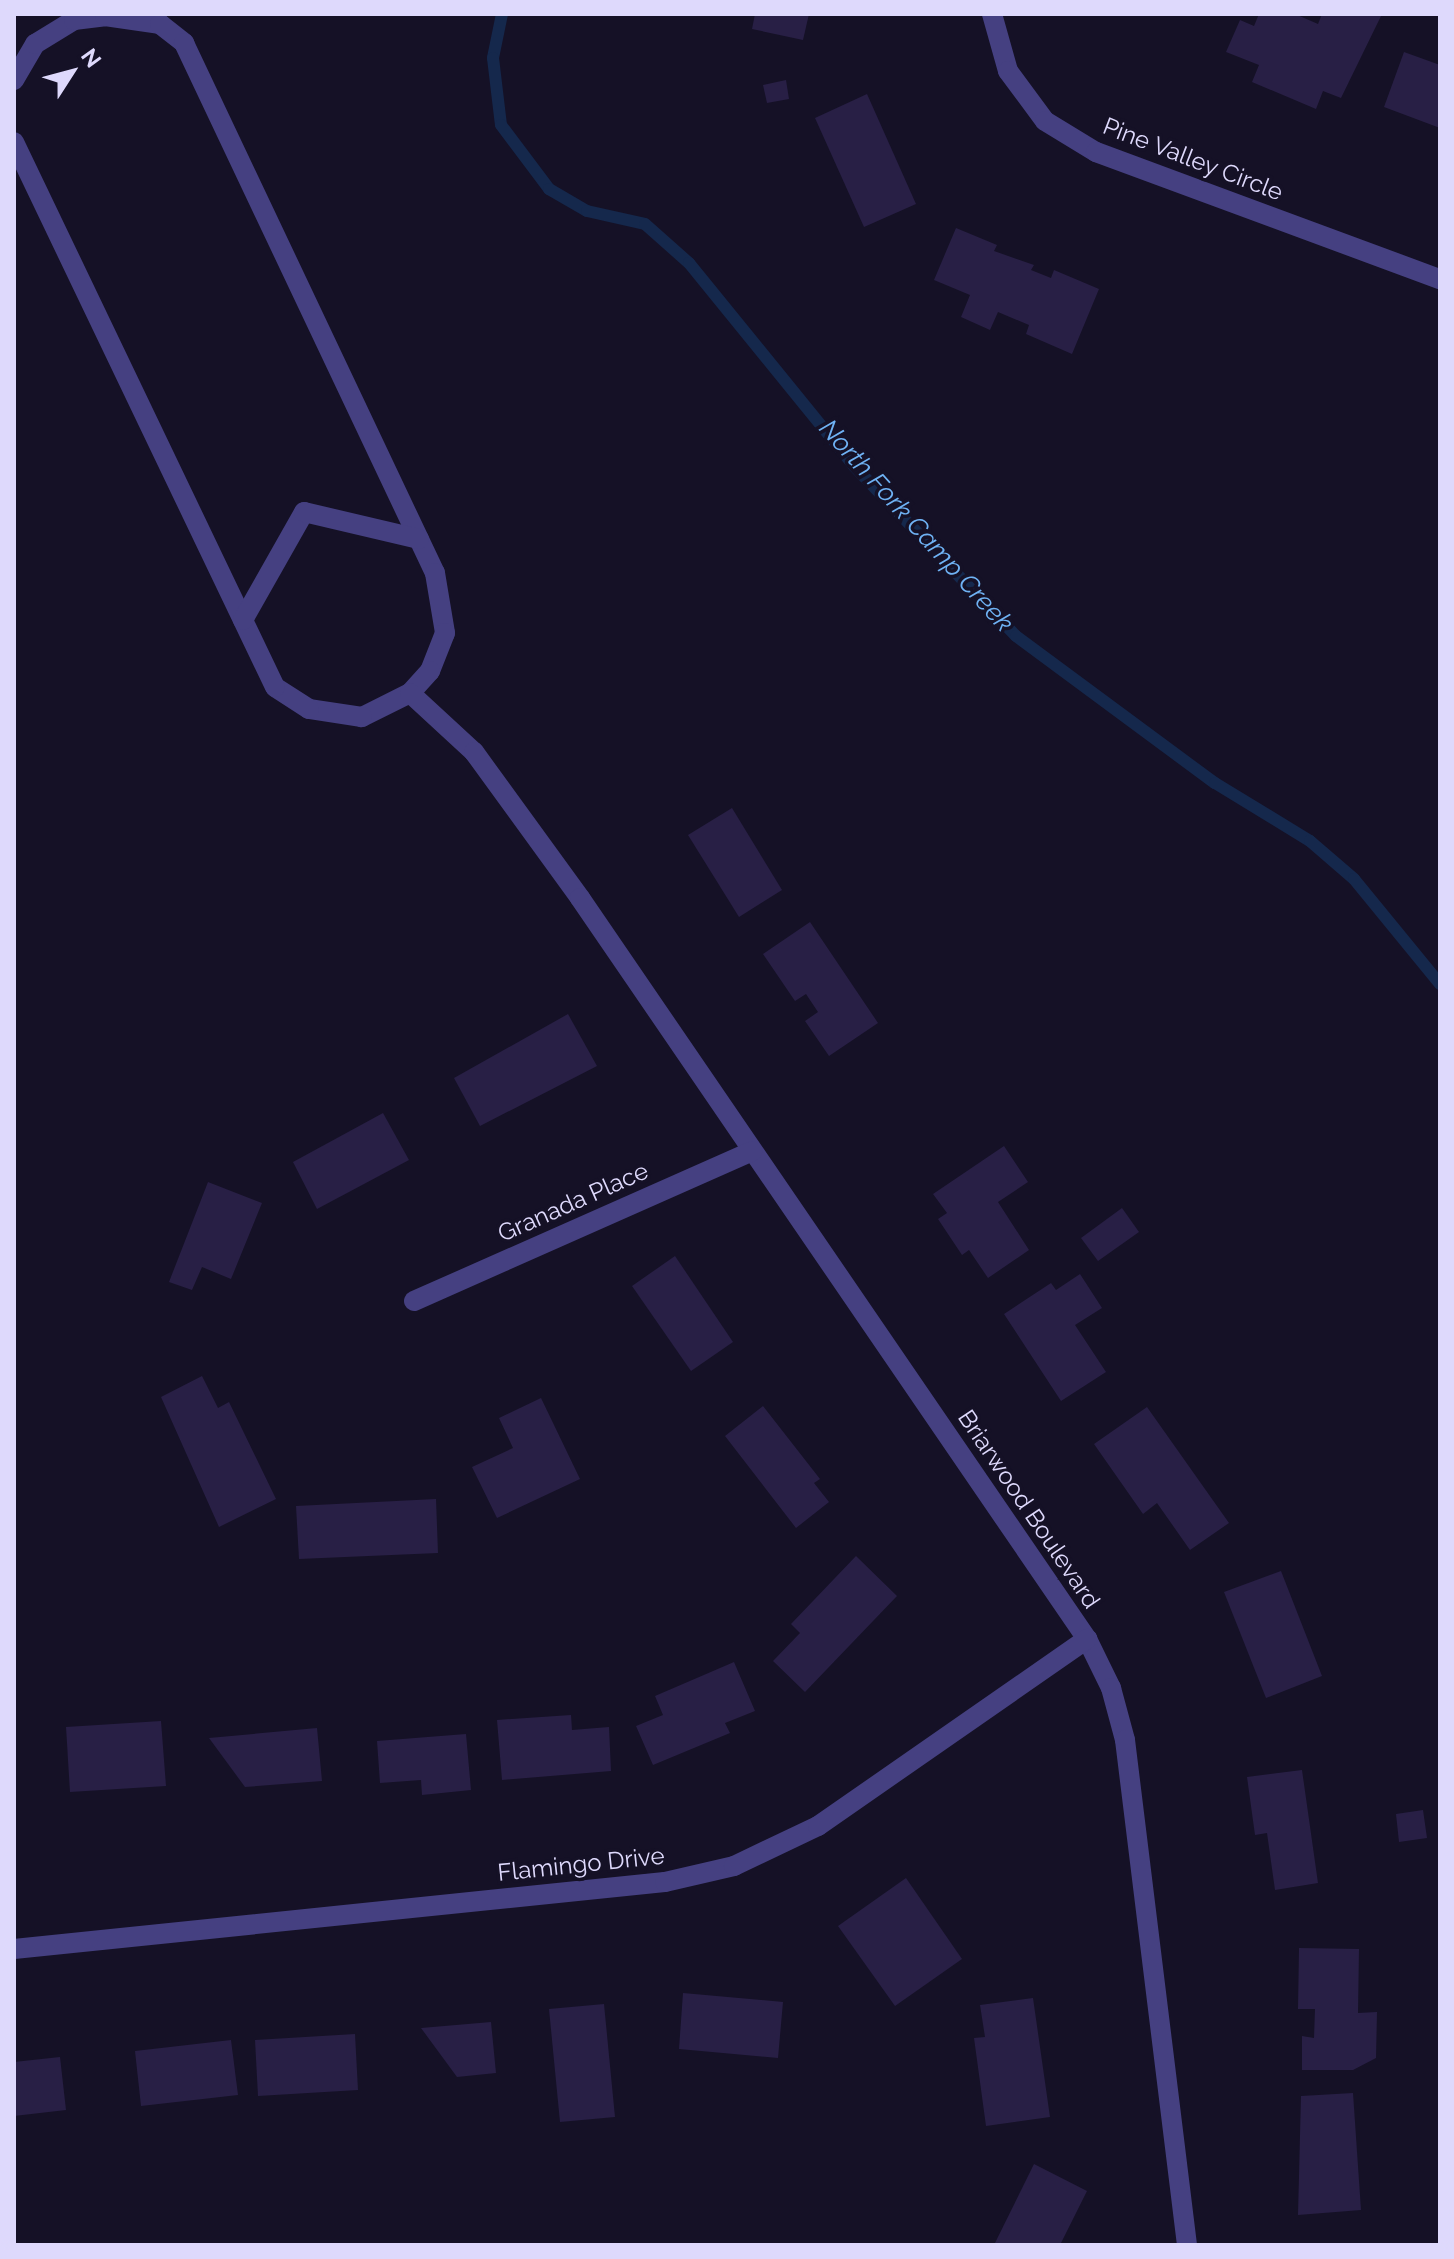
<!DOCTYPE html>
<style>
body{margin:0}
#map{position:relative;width:1454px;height:2259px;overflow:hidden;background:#151126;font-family:Raleway,sans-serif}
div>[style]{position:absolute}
.stream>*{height:12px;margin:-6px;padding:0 6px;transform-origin:6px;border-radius:6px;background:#15284c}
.building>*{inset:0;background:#281f45}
.minor>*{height:20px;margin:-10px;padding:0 10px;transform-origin:10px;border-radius:10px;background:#454081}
span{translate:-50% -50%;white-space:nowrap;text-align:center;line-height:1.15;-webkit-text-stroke:7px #151126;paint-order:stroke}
.street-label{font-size:24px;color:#ded9fc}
.water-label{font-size:26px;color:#6fb2f4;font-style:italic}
.frame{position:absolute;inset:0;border:16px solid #ded9fc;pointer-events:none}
.north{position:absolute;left:32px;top:32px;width:80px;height:80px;-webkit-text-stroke:6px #151126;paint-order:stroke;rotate:54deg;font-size:22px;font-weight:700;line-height:32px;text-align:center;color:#ded9fc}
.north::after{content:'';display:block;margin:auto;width:28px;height:36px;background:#ded9fc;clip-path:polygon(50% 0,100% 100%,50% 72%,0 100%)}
</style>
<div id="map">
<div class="stream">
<i style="left:502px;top:14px;width:45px;rotate:101.6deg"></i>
<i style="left:493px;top:58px;width:67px;rotate:83.2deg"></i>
<i style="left:501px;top:125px;width:80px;rotate:53.1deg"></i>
<i style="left:549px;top:189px;width:44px;rotate:30.1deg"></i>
<i style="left:587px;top:211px;width:59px;rotate:12.6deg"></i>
<i style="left:645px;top:224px;width:59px;rotate:41.6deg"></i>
<i style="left:689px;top:263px;width:262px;rotate:50.9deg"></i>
<i style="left:854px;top:466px;width:235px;rotate:46.4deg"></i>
<i style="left:1016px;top:636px;width:247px;rotate:36.5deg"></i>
<i style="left:1215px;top:783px;width:111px;rotate:31.4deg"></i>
<i style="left:1310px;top:841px;width:58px;rotate:40.8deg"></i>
<i style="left:1354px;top:879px;width:136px;rotate:50.7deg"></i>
</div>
<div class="building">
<i style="clip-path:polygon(755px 14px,809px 14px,803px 40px,752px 29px)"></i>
<i style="clip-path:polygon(1259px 14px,1295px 14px,1318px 24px,1322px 14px,1382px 14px,1341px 98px,1323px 91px,1316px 109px,1252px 82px,1259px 65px,1226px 52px,1240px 20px,1254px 26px)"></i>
<i style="clip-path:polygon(1404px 52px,1440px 65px,1440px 128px,1384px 107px)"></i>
<i style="clip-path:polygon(786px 80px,789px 99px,767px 103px,763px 85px)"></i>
<i style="clip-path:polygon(867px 94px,916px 204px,864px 227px,815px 118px)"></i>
<i style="clip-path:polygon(956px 228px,997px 245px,994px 251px,1034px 265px,1031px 270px,1051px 278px,1054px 270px,1099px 289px,1072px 354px,1026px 334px,1029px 325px,998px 312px,990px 330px,961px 317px,970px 295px,934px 280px)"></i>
<i style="clip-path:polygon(732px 808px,782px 890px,739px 917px,688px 835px)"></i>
<i style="clip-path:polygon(810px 922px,878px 1023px,829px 1056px,805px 1021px,818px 1012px,806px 994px,795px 1001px,763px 954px)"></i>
<i style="clip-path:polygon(568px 1014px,597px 1066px,480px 1126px,454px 1078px)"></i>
<i style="clip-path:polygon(383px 1113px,409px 1160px,317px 1209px,293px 1162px)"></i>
<i style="clip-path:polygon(1004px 1146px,1028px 1182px,998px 1202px,1029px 1250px,988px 1278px,969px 1250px,962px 1255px,938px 1219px,947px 1213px,933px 1194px)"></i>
<i style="clip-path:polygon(208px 1182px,262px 1203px,231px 1279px,202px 1267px,192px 1290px,169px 1282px)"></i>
<i style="clip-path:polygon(1122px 1208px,1139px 1232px,1098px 1261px,1081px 1238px)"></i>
<i style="clip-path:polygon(675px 1256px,733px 1342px,691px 1371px,632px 1286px)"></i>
<i style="clip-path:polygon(1080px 1274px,1102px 1308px,1075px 1325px,1106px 1372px,1061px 1401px,1004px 1314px,1051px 1283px,1056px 1290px)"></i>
<i style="clip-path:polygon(202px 1376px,218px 1408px,229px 1402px,276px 1499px,219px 1527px,161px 1397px)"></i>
<i style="clip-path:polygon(541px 1398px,580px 1479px,497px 1518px,472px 1467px,513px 1448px,499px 1418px)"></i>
<i style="clip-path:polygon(763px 1406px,820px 1479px,814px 1483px,829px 1502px,796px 1528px,725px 1436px)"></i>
<i style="clip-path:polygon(1147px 1407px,1229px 1523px,1190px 1550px,1157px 1503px,1143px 1514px,1094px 1444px)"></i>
<i style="clip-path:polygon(436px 1499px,438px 1553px,299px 1559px,296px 1506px)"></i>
<i style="clip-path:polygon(856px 1556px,897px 1596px,805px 1692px,773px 1661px,800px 1633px,791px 1624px)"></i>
<i style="clip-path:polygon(1281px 1571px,1322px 1676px,1266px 1698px,1224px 1592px)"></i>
<i style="clip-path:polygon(734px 1662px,755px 1711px,725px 1723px,730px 1733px,653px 1765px,636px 1726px,663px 1715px,655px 1696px)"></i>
<i style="clip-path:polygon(571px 1715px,572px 1730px,609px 1727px,611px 1771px,502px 1780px,497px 1720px)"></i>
<i style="clip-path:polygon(161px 1721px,166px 1786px,70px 1792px,66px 1727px)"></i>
<i style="clip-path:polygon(317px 1728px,322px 1781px,245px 1787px,209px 1738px)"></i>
<i style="clip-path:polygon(466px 1734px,471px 1790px,422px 1795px,421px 1780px,380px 1783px,377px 1741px)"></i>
<i style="clip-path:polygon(1302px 1770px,1318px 1883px,1275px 1890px,1267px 1833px,1255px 1835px,1247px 1777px)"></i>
<i style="clip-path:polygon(1423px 1810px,1427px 1838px,1399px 1842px,1396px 1814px)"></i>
<i style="clip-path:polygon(906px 1878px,962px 1959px,895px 2006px,838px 1926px)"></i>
<i style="clip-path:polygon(1299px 1948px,1359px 1949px,1358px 2013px,1377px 2012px,1376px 2058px,1353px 2070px,1302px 2070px,1302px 2036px,1314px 2038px,1315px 2009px,1298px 2009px)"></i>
<i style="clip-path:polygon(683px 1993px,783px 2002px,778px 2058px,679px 2049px)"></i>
<i style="clip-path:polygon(1033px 1998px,1050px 2117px,986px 2126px,974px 2038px,985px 2037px,980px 2005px)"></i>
<i style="clip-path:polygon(604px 2004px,615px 2117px,560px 2122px,549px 2009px)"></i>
<i style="clip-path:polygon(491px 2022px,496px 2073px,457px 2077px,421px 2028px)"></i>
<i style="clip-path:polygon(355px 2034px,358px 2090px,258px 2096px,255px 2040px)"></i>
<i style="clip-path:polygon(231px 2040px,238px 2095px,141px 2106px,135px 2051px)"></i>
<i style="clip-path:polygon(60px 2057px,66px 2110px,14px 2116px,14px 2062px)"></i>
<i style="clip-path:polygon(1353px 2093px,1361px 2210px,1298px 2215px,1301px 2096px)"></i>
<i style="clip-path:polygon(1034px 2164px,1087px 2191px,1060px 2245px,994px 2245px)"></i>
</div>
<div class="minor">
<i style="left:992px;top:14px;width:59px;rotate:74.3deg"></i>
<i style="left:1008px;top:71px;width:62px;rotate:53.5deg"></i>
<i style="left:1045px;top:121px;width:60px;rotate:31.3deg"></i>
<i style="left:1096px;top:152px;width:367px;rotate:20.3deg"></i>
<i style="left:14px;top:80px;width:42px;rotate:-59.7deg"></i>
<i style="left:35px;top:44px;width:46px;rotate:-31.6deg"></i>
<i style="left:74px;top:20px;width:31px;rotate:-7deg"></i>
<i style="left:105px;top:16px;width:56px;rotate:8.3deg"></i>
<i style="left:160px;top:24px;width:31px;rotate:38deg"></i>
<i style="left:184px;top:43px;width:586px;rotate:64.66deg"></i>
<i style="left:435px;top:573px;width:61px;rotate:80.5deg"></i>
<i style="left:445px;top:633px;width:41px;rotate:111.5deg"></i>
<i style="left:430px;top:671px;width:30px;rotate:132deg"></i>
<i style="left:410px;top:693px;width:54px;rotate:153.4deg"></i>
<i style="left:362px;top:717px;width:54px;rotate:-171.4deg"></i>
<i style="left:309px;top:709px;width:40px;rotate:-147.1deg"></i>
<i style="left:275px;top:687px;width:604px;rotate:-115.59deg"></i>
<i style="left:243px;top:620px;width:124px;rotate:-60.5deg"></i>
<i style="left:304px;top:512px;width:118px;rotate:13.2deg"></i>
<i style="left:410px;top:693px;width:87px;rotate:42.7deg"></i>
<i style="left:474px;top:752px;width:180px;rotate:54deg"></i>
<i style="left:580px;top:898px;width:898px;rotate:55.62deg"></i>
<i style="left:1087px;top:1639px;width:55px;rotate:63.9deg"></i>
<i style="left:1111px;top:1688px;width:54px;rotate:74.9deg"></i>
<i style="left:1125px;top:1740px;width:509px;rotate:83deg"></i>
<i style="left:414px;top:1301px;width:370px;rotate:-23.9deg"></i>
<i style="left:14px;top:1949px;width:654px;rotate:-5.88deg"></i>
<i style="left:665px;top:1882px;width:71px;rotate:-13.1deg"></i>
<i style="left:734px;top:1866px;width:93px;rotate:-25.5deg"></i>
<i style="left:818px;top:1826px;width:328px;rotate:-34.8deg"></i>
</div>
<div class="street-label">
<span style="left:1193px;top:159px;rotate:21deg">Pine Valley Circle</span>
<span style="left:573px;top:1202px;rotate:-24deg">Granada Place</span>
<span style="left:1029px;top:1509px;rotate:56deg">Briarwood Boulevard</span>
<span style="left:581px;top:1864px;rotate:-6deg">Flamingo Drive</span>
</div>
<div class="water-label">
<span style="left:916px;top:526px;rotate:48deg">North Fork Camp Creek</span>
</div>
<div class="frame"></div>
<div class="north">N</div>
</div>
